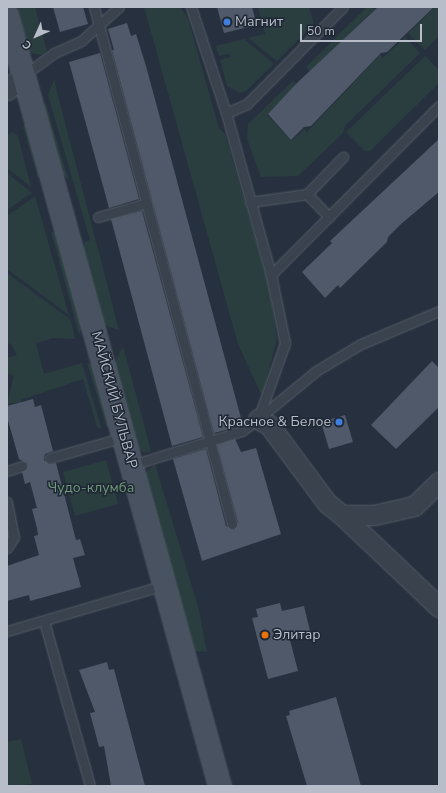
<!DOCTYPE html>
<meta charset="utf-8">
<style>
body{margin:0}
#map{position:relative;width:446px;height:793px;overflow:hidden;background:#27303e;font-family:"Nunito Sans",sans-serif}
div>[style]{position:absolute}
.green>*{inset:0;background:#2a3e40}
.building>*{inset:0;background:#505969}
.roads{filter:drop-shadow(0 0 1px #555d69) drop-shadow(0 0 1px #555d69)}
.lane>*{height:9px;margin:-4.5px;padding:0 4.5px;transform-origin:4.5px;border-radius:4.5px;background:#3a424e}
.street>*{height:19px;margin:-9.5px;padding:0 9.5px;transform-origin:9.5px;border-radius:9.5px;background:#3a424e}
.secondary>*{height:22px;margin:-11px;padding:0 11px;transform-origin:11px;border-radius:11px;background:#495261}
.dots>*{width:11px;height:11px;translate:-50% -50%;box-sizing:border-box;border:2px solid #1f2734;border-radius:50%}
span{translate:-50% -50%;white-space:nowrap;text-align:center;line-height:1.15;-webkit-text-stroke:3px #1f2734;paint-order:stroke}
.poi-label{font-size:14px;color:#b7bec9}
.left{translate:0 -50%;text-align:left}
.right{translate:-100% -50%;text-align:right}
.street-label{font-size:14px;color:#b7bec9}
.park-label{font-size:14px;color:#6f9979}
.frame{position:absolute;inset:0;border:8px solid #b7bec9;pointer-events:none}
.north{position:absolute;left:16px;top:16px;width:40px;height:40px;-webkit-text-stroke:3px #1f2734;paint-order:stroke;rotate:225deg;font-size:11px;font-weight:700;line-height:16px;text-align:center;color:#b7bec9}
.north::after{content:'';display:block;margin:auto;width:14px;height:18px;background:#b7bec9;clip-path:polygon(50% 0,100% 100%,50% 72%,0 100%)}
.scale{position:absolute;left:300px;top:24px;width:122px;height:18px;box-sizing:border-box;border:2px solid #b7bec9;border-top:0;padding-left:5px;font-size:12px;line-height:14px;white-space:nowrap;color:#b7bec9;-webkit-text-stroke:3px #1f2734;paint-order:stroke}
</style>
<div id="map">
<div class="green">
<i style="clip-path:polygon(17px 7px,35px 7px,47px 51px,42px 55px,30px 53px)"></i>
<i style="clip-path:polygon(144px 7px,180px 7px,188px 19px,219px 128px,225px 134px,269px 287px,277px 339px,262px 396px,238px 344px)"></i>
<i style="clip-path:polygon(258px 7px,309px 7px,314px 24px,277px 61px,248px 38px,265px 34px)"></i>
<i style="clip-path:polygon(367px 7px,375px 9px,310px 72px,306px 67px)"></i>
<i style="clip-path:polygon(435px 7px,439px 7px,439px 36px,425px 50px,408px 33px)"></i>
<i style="clip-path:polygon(405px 37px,420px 53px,345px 126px,343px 133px,298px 176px,261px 177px,247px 139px,248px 124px,293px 81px,297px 85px,267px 115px,292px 141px,304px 129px,307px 132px,380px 55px,383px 58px)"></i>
<i style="clip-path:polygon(244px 39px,274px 64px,246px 91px,241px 93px,227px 86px,220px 60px,231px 57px,230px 54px,219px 56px,216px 46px)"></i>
<i style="clip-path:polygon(425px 56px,439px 70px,439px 83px,370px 151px,365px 151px,346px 132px)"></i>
<i style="clip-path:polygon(54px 80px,119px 330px,101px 324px,82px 251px,85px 242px,90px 240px,48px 95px)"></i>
<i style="clip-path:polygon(46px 104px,63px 162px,69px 180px,60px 172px,42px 105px)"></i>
<i style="clip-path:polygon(28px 119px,40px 176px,38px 179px,23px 126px)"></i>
<i style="clip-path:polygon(12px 132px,18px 136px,31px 187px,7px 168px,7px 136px)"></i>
<i style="clip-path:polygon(7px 173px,32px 193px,7px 210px)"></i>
<i style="clip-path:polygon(35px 196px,69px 315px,7px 269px,7px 216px)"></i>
<i style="clip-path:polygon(51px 231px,56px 234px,83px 324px,79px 335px)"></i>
<i style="clip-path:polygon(7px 273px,71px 320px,75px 339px,53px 338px,36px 343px,44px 374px,82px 363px,102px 430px,97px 427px,83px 379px,21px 400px,21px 402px,7px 404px,14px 376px,7px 373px,7px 358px,17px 355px,11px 344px,7px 343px)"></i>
<i style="clip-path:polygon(123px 346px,151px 451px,144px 453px,136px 446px,114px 364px)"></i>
<i style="clip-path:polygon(87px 363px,95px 366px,110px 425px,107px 428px)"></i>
<i style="clip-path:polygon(106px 460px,118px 504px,75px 516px,63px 472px)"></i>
<i style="clip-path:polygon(155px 464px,199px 610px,207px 652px,195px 651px,145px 478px,145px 473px)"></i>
<i style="clip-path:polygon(21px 739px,32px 784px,7px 786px,7px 742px)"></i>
</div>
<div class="building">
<i style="clip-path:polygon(53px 7px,83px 7px,88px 24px,60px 32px)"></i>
<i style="clip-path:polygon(217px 7px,252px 7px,257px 25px,224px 33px)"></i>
<i style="clip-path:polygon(378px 7px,434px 7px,387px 52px,381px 53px,311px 126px,304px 127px,291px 140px,268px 114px,298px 82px)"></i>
<i style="clip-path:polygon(127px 23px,131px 36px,136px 34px,146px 66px,241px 418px,232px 420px,233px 428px,214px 433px,112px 50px,114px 50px,108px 29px)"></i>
<i style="clip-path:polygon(100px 53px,139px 199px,109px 208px,69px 62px)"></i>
<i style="clip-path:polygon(439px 139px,439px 192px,401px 224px,388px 237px,387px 242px,340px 288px,338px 285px,325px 298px,302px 272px,332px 243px,330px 241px)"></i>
<i style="clip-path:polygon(142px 211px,203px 437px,172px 446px,111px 219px)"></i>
<i style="clip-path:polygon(432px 361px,439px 368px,439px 407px,396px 449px,371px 425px)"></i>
<i style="clip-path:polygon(33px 399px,35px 407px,41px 405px,53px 451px,45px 454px,44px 460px,49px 464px,56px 463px,76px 540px,80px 539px,85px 555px,73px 558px,81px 587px,30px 601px,29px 595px,7px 601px,7px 566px,39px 555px,34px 536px,38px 535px,37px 528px,32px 509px,37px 508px,30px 482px,25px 484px,22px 472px,28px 464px,19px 459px,7px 417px,7px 406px)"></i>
<i style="clip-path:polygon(345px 415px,353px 442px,329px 449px,321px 422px)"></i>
<i style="clip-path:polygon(235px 439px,241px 452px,256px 448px,281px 534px,202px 561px,173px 459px,206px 449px,226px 526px,234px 530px,238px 522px,217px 445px)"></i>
<i style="clip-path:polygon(280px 603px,282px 611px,304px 606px,311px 635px,290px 640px,298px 671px,268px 679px,252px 618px,258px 617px,256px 609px)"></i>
<i style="clip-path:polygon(107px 662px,109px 670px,114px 669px,145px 786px,111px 786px,104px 746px,99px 747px,90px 713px,95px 712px,79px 670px)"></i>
<i style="clip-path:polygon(336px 697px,361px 786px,307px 786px,286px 716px,290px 715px,289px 711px)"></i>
</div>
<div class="roads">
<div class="lane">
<i style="left:94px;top:7px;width:535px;rotate:75.05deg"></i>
<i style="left:191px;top:7px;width:112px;rotate:71.7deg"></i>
<i style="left:226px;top:113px;width:23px;rotate:-23deg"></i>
<i style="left:247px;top:104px;width:136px;rotate:-45.3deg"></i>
<i style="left:24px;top:75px;width:37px;rotate:-36deg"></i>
<i style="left:54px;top:53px;width:30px;rotate:-24deg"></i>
<i style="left:81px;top:41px;width:51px;rotate:-41.8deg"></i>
<i style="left:307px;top:194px;width:32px;rotate:46deg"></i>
<i style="left:250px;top:202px;width:58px;rotate:-8deg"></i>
<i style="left:307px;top:194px;width:52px;rotate:-45.8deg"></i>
<i style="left:98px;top:217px;width:51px;rotate:-15.9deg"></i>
<i style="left:271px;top:275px;width:238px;rotate:-45.2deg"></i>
<i style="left:259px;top:418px;width:74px;rotate:-39.5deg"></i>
<i style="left:316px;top:371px;width:52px;rotate:-31deg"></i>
<i style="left:361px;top:344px;width:85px;rotate:-22.9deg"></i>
<i style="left:50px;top:458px;width:77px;rotate:-15.8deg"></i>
<i style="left:132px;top:465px;width:115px;rotate:-17.2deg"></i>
<i style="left:242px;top:431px;width:20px;rotate:-37deg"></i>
<i style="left:258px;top:419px;width:81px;rotate:-70.4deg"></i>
<i style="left:285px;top:343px;width:69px;rotate:-101.6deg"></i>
<i style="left:271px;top:275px;width:168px;rotate:-105.5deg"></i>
<i style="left:7px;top:471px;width:16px;rotate:-18deg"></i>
<i style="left:7px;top:502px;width:36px;rotate:79deg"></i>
<i style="left:14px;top:537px;width:13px;rotate:122deg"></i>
<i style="left:44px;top:621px;width:171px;rotate:74.4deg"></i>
<i style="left:7px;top:631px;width:164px;rotate:-16.3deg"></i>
</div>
<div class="street">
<i style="left:7px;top:90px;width:22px;rotate:-43deg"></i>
<i style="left:258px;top:419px;width:13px;rotate:29deg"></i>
<i style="left:269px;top:425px;width:97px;rotate:53.4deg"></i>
<i style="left:327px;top:503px;width:19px;rotate:39deg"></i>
<i style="left:342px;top:515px;width:32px"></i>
<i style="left:374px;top:515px;width:41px;rotate:-12.7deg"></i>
<i style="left:414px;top:506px;width:35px;rotate:-44deg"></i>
<i style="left:342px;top:515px;width:134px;rotate:43.5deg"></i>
</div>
<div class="secondary">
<i style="left:7px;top:15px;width:800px;rotate:74.56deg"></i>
</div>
</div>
<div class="dots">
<i style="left:227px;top:22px;background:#3f7fe0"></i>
<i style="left:339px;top:422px;background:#3f7fe0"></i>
<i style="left:265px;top:635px;background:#e8710a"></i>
</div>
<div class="poi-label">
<span class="left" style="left:235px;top:22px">Магнит</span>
<span class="right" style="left:331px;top:422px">Красное &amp; Белое</span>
<span class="left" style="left:273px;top:635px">Элитар</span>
</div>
<div class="street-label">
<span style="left:114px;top:400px;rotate:75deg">МАЙСКИЙ БУЛЬВАР</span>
</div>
<div class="park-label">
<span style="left:91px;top:488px">Чудо-клумба</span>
</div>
<div class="frame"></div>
<div class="north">С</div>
<div class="scale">50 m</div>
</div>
